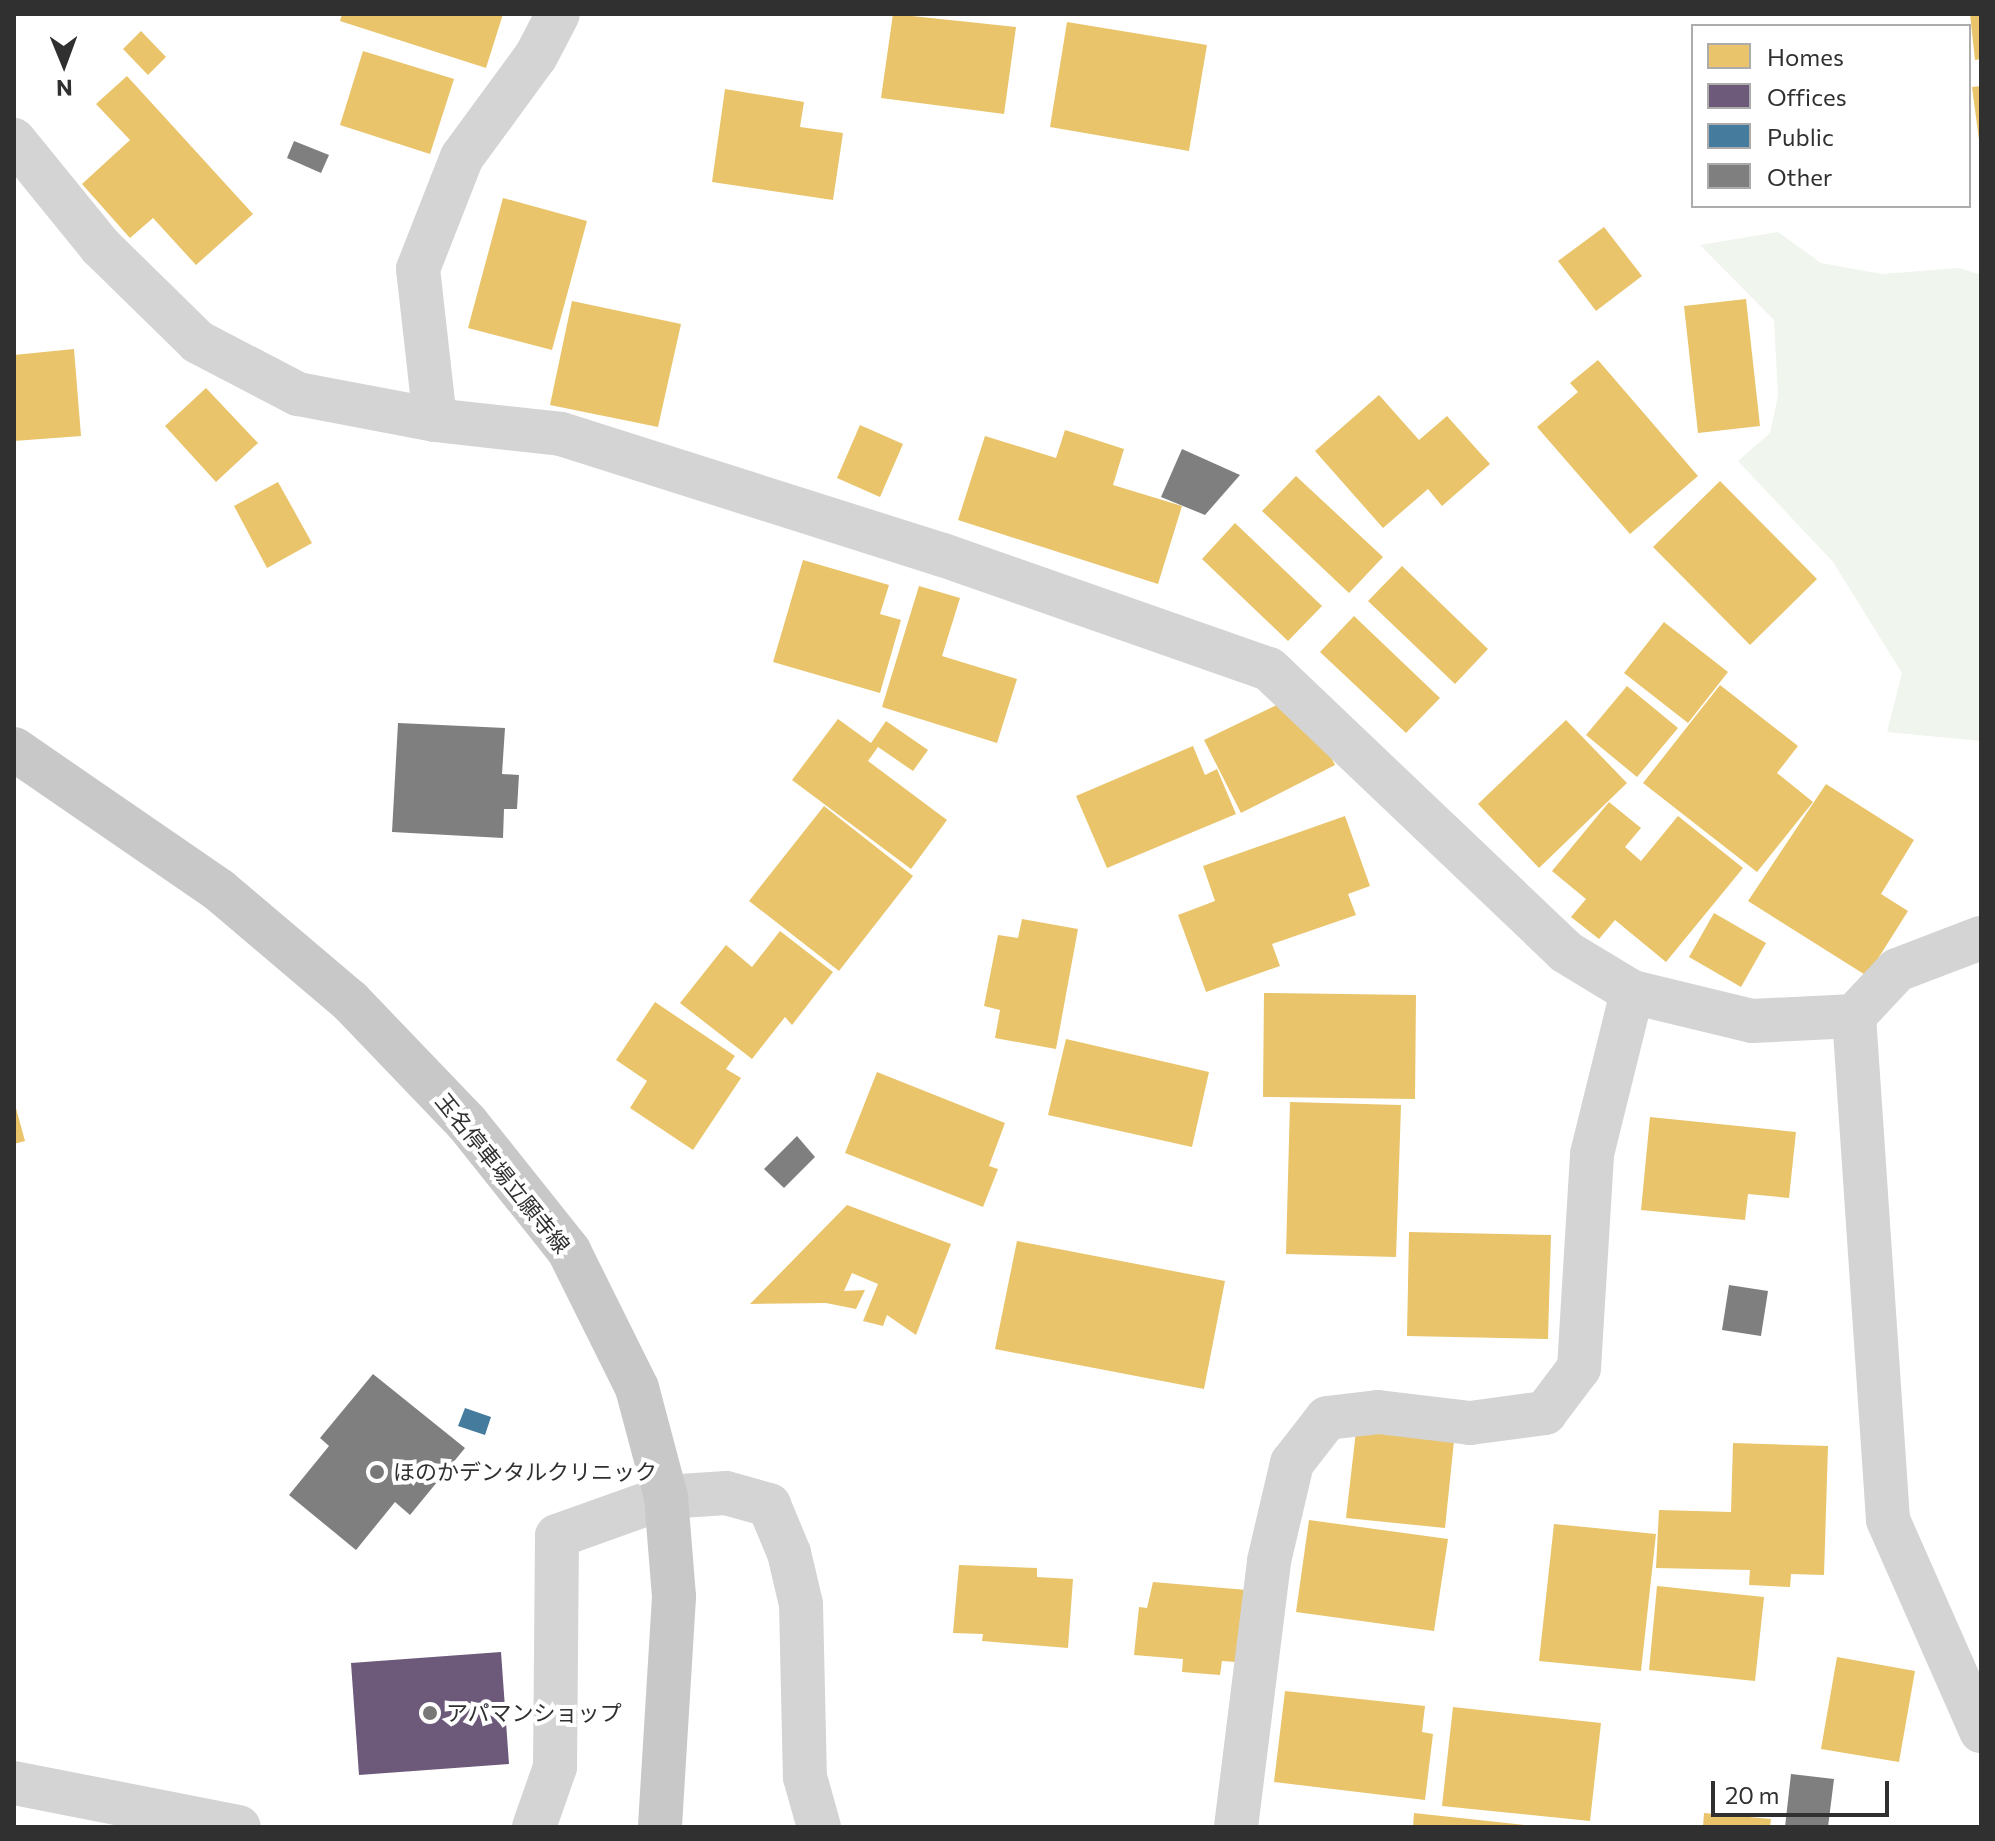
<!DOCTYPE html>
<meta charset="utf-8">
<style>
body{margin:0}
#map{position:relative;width:1995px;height:1841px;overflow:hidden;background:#fff;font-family:Commissioner,"Noto Sans JP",sans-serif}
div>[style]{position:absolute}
.green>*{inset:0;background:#f0f5ed}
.homes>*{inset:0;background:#e9c46a}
.offices>*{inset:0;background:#6d597a}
.public>*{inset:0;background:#457b9d}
.building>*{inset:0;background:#7f7f7f}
.minor>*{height:44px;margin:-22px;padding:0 22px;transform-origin:22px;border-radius:22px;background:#d4d4d4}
.major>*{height:44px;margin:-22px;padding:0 22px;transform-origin:22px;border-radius:22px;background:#c8c8c8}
.dots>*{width:22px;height:22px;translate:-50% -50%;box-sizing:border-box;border:4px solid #fff;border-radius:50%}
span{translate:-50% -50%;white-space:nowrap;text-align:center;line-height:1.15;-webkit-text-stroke:8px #fff;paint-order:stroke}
.street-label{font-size:22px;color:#303030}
.poi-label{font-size:22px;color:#303030}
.left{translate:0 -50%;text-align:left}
.frame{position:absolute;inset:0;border:16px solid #303030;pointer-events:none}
.legend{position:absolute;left:1691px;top:24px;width:280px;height:184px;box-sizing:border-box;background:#fff;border:2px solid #acacac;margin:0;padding:10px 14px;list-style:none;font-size:24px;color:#303030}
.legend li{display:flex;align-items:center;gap:16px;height:40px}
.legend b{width:40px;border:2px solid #acacac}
.north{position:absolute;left:24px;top:24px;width:80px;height:80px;-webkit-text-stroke:6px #fff;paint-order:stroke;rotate:179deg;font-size:22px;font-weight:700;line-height:32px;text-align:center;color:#303030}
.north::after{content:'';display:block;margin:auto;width:28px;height:36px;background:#303030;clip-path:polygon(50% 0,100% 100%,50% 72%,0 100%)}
.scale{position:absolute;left:1711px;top:1781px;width:178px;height:36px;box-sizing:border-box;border:4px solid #303030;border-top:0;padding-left:10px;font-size:24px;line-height:28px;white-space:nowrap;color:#303030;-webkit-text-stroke:6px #fff;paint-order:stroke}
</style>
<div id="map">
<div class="green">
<i style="clip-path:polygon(1778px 232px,1821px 263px,1882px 274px,1959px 268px,1981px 275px,1981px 741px,1887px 732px,1902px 673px,1833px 562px,1738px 461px,1770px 433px,1778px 396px,1774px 320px,1700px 245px)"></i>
</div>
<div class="homes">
<i style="clip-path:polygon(342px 14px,503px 14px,486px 68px,340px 21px)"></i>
<i style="clip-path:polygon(893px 14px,1016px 27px,1004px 114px,881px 98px)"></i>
<i style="clip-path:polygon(1970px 14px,1981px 14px,1981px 59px,1975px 60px)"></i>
<i style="clip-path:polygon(1067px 22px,1207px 45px,1189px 151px,1050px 127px)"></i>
<i style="clip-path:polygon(141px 31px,166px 57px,148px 75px,123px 49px)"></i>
<i style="clip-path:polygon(363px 51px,454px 79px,430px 154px,340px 125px)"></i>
<i style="clip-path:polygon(127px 76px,253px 214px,196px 265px,153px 218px,130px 238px,82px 184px,130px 140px,96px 104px)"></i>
<i style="clip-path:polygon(1981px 86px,1981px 140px,1979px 140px,1972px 87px)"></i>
<i style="clip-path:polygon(725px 89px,804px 102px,800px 127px,843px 133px,833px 200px,712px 182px)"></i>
<i style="clip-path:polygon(503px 198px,587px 221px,552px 350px,468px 328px)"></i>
<i style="clip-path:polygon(1604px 227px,1642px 276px,1596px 311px,1558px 261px)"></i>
<i style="clip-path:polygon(1746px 299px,1760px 426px,1698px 433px,1684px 306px)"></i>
<i style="clip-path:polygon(572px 301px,681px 324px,658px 427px,550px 405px)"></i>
<i style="clip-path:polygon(74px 349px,81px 436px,14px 441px,14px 355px)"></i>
<i style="clip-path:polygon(1598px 360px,1698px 476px,1630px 534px,1537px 427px,1578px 392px,1570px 383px)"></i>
<i style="clip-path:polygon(206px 388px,258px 443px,216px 482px,165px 426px)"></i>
<i style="clip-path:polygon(1379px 395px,1419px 440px,1447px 416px,1490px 464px,1442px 506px,1428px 489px,1383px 528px,1315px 451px)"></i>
<i style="clip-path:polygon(860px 425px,903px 444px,880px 497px,837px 478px)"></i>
<i style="clip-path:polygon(1065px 430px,1124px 449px,1113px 485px,1182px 506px,1158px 584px,958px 520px,985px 436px,1056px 458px)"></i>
<i style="clip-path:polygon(1296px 476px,1383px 557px,1349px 593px,1262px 511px)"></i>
<i style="clip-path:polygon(1720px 481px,1817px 579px,1750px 645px,1653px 547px)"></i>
<i style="clip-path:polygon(278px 482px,312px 543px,267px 568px,234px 506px)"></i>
<i style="clip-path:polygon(1235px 523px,1322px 606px,1288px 641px,1202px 559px)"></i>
<i style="clip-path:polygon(803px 560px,889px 585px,880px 614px,901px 620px,880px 693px,773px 662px)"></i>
<i style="clip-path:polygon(1402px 566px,1488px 649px,1455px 684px,1368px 601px)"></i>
<i style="clip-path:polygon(919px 586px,960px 598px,942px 656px,1017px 679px,997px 743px,882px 707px)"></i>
<i style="clip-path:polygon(1354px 616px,1440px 698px,1406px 733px,1320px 652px)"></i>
<i style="clip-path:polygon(1664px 622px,1728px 672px,1688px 723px,1624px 673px)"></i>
<i style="clip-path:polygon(1720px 685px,1798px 746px,1777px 773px,1813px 802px,1757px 872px,1643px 783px)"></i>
<i style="clip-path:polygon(1627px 686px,1678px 728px,1637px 777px,1586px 735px)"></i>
<i style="clip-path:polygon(1289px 699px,1315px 726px,1335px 765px,1241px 813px,1204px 740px)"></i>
<i style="clip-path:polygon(838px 719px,871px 743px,886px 721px,928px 750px,913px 771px,878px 747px,868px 761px,947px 820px,911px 869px,792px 780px)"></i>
<i style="clip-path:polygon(1566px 720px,1627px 783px,1539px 868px,1478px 804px)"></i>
<i style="clip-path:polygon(1193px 746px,1205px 775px,1217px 769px,1236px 814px,1107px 868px,1076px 796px)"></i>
<i style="clip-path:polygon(1826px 784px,1914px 840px,1881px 894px,1908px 911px,1867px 976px,1748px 901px)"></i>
<i style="clip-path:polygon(1609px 802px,1641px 828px,1625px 847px,1641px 861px,1678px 816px,1743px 868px,1666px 962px,1615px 920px,1599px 939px,1571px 917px,1586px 899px,1552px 871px)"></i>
<i style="clip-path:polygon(824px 806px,913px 876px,839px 971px,749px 901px)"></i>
<i style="clip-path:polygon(1345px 816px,1370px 886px,1348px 894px,1356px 915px,1272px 944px,1280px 966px,1206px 992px,1178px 915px,1215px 901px,1203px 866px)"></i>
<i style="clip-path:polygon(1714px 913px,1766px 943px,1741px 987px,1689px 957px)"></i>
<i style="clip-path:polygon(1022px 919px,1078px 929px,1056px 1049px,995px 1038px,1000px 1010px,984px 1006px,998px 935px,1018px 938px)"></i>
<i style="clip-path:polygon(780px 931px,833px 972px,792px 1025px,785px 1017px,752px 1059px,680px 1003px,726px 945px,752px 967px)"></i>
<i style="clip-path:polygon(1264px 993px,1416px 995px,1415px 1099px,1263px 1097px)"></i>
<i style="clip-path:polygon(655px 1002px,735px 1056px,726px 1069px,741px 1078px,693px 1150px,630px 1108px,647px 1081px,616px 1060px)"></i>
<i style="clip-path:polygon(1066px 1039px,1209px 1072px,1192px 1147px,1048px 1115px)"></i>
<i style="clip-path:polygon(877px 1072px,1005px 1123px,989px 1166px,998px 1169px,983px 1207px,845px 1153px)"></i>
<i style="clip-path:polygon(14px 1101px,25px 1141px,14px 1144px)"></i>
<i style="clip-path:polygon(1290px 1102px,1401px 1105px,1396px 1257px,1286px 1254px)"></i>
<i style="clip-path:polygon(1650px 1117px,1796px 1132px,1789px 1198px,1748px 1194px,1745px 1220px,1641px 1210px)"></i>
<i style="clip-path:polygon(847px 1205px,951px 1244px,916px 1335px,887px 1315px,883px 1326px,863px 1321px,878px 1284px,852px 1273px,844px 1291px,865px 1290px,856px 1309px,826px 1303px,750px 1304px)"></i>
<i style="clip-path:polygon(1409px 1232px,1551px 1235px,1548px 1339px,1407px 1336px)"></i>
<i style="clip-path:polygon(1017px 1241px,1225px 1281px,1204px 1389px,995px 1349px)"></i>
<i style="clip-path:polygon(1356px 1431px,1454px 1441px,1445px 1528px,1346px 1518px)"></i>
<i style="clip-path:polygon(1733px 1443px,1828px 1446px,1824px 1575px,1791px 1574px,1790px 1587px,1749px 1585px,1750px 1570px,1656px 1568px,1659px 1510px,1731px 1512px)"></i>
<i style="clip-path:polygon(1309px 1520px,1448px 1539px,1434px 1631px,1296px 1612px)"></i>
<i style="clip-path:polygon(1554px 1524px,1656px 1534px,1641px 1671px,1539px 1661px)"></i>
<i style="clip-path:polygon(959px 1565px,1037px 1568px,1037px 1577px,1073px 1579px,1068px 1648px,982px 1641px,983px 1634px,953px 1633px)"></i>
<i style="clip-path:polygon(1153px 1582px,1247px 1590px,1236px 1662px,1222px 1661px,1220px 1675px,1182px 1672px,1183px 1659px,1134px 1655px,1139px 1607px,1147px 1608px)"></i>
<i style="clip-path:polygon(1657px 1586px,1764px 1597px,1755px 1681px,1649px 1670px)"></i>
<i style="clip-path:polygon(1837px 1657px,1915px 1671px,1899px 1762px,1821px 1749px)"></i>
<i style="clip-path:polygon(1285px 1691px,1425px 1706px,1422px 1732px,1433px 1734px,1425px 1800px,1274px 1782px)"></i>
<i style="clip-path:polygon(1453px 1707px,1601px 1723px,1590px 1821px,1442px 1806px)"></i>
<i style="clip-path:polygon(1414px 1813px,1525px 1825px,1525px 1827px,1413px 1827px)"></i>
<i style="clip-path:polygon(1704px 1813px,1771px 1819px,1770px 1827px,1703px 1827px)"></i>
</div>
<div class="offices">
<i style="clip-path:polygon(501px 1652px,509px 1764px,359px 1775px,351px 1663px)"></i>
</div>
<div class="public">
<i style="clip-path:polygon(465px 1408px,491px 1417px,485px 1435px,458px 1426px)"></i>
</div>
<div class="building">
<i style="clip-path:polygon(294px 141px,329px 155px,321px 173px,287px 158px)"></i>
<i style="clip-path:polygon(1182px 449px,1240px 475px,1205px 515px,1161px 497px)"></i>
<i style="clip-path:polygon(398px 723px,505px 728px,502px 774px,519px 775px,517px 809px,504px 809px,503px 838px,392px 832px)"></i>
<i style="clip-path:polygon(797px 1136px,815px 1157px,784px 1188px,764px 1169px)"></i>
<i style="clip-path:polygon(1729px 1285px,1768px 1291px,1761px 1336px,1722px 1330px)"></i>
<i style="clip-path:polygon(373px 1374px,465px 1448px,410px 1515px,395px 1502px,356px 1550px,289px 1495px,329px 1446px,320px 1438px)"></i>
<i style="clip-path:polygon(1791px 1774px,1834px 1779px,1828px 1827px,1785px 1827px)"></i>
</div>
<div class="minor">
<i style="left:14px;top:140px;width:138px;rotate:50.9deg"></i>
<i style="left:101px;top:247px;width:136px;rotate:44.4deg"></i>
<i style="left:198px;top:342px;width:113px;rotate:27.5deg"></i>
<i style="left:298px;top:394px;width:139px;rotate:10.7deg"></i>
<i style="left:435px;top:420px;width:127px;rotate:6.3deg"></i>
<i style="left:561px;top:434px;width:401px;rotate:17.6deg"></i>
<i style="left:943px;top:555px;width:345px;rotate:19.3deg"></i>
<i style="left:1269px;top:669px;width:410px;rotate:43.6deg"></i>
<i style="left:1566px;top:952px;width:77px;rotate:31.2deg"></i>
<i style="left:1632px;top:992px;width:123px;rotate:13.6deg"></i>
<i style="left:1752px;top:1021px;width:102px;rotate:-2.8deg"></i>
<i style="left:1854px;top:1016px;width:63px;rotate:-46.9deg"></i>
<i style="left:1897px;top:970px;width:90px;rotate:-20.9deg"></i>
<i style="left:435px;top:420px;width:152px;rotate:-96.4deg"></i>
<i style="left:418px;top:269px;width:120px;rotate:-68.6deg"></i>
<i style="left:462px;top:157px;width:125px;rotate:-53.8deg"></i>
<i style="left:536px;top:56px;width:47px;rotate:-62.4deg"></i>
<i style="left:1854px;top:1016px;width:505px;rotate:86.14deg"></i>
<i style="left:1888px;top:1520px;width:231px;rotate:66.2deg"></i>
<i style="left:14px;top:1783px;width:229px;rotate:11.1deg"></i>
<i style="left:534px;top:1827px;width:64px;rotate:-70.7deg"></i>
<i style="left:555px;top:1767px;width:231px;rotate:-89.5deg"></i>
<i style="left:557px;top:1536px;width:116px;rotate:-19.7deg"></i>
<i style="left:666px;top:1497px;width:60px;rotate:-3.8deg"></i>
<i style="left:726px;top:1493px;width:45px;rotate:15.6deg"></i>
<i style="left:769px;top:1505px;width:52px;rotate:67.4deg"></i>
<i style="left:789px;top:1553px;width:52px;rotate:76.8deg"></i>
<i style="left:801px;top:1604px;width:173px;rotate:88.7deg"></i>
<i style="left:805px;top:1777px;width:52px;rotate:74.4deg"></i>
<i style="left:1236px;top:1827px;width:268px;rotate:-82.9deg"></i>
<i style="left:1269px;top:1561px;width:101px;rotate:-76.8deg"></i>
<i style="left:1292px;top:1463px;width:57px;rotate:-52.1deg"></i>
<i style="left:1327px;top:1418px;width:51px;rotate:-6.7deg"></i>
<i style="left:1378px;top:1412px;width:93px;rotate:6.8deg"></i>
<i style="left:1470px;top:1423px;width:76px;rotate:-7.6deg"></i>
<i style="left:1545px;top:1413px;width:56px;rotate:-52.9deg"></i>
<i style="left:1579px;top:1368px;width:214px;rotate:-86.5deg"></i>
<i style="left:1592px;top:1154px;width:167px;rotate:-76.1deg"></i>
</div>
<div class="major">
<i style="left:14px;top:749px;width:249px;rotate:34.5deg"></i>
<i style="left:219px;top:890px;width:172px;rotate:40.3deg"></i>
<i style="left:350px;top:1001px;width:169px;rotate:46.2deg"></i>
<i style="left:467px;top:1123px;width:164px;rotate:51.4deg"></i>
<i style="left:569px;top:1251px;width:153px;rotate:63.6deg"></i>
<i style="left:637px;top:1388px;width:113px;rotate:75.1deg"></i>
<i style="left:666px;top:1497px;width:100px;rotate:85.4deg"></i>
<i style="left:674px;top:1597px;width:230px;rotate:93.5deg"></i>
</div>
<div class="dots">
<i style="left:377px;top:1472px;background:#787878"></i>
<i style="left:430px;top:1713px;background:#787878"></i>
</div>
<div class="street-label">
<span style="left:503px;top:1173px;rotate:51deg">玉名停車場立願寺線</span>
</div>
<div class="poi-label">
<span class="left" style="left:393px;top:1472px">ほのかデンタルクリニック</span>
<span class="left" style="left:446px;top:1713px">アパマンショップ</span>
</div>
<div class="frame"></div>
<ul class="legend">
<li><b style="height:22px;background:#e9c46a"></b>Homes</li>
<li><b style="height:22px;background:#6d597a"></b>Offices</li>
<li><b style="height:22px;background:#457b9d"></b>Public</li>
<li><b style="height:22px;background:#7f7f7f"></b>Other</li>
</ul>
<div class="north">N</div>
<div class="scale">20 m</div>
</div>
